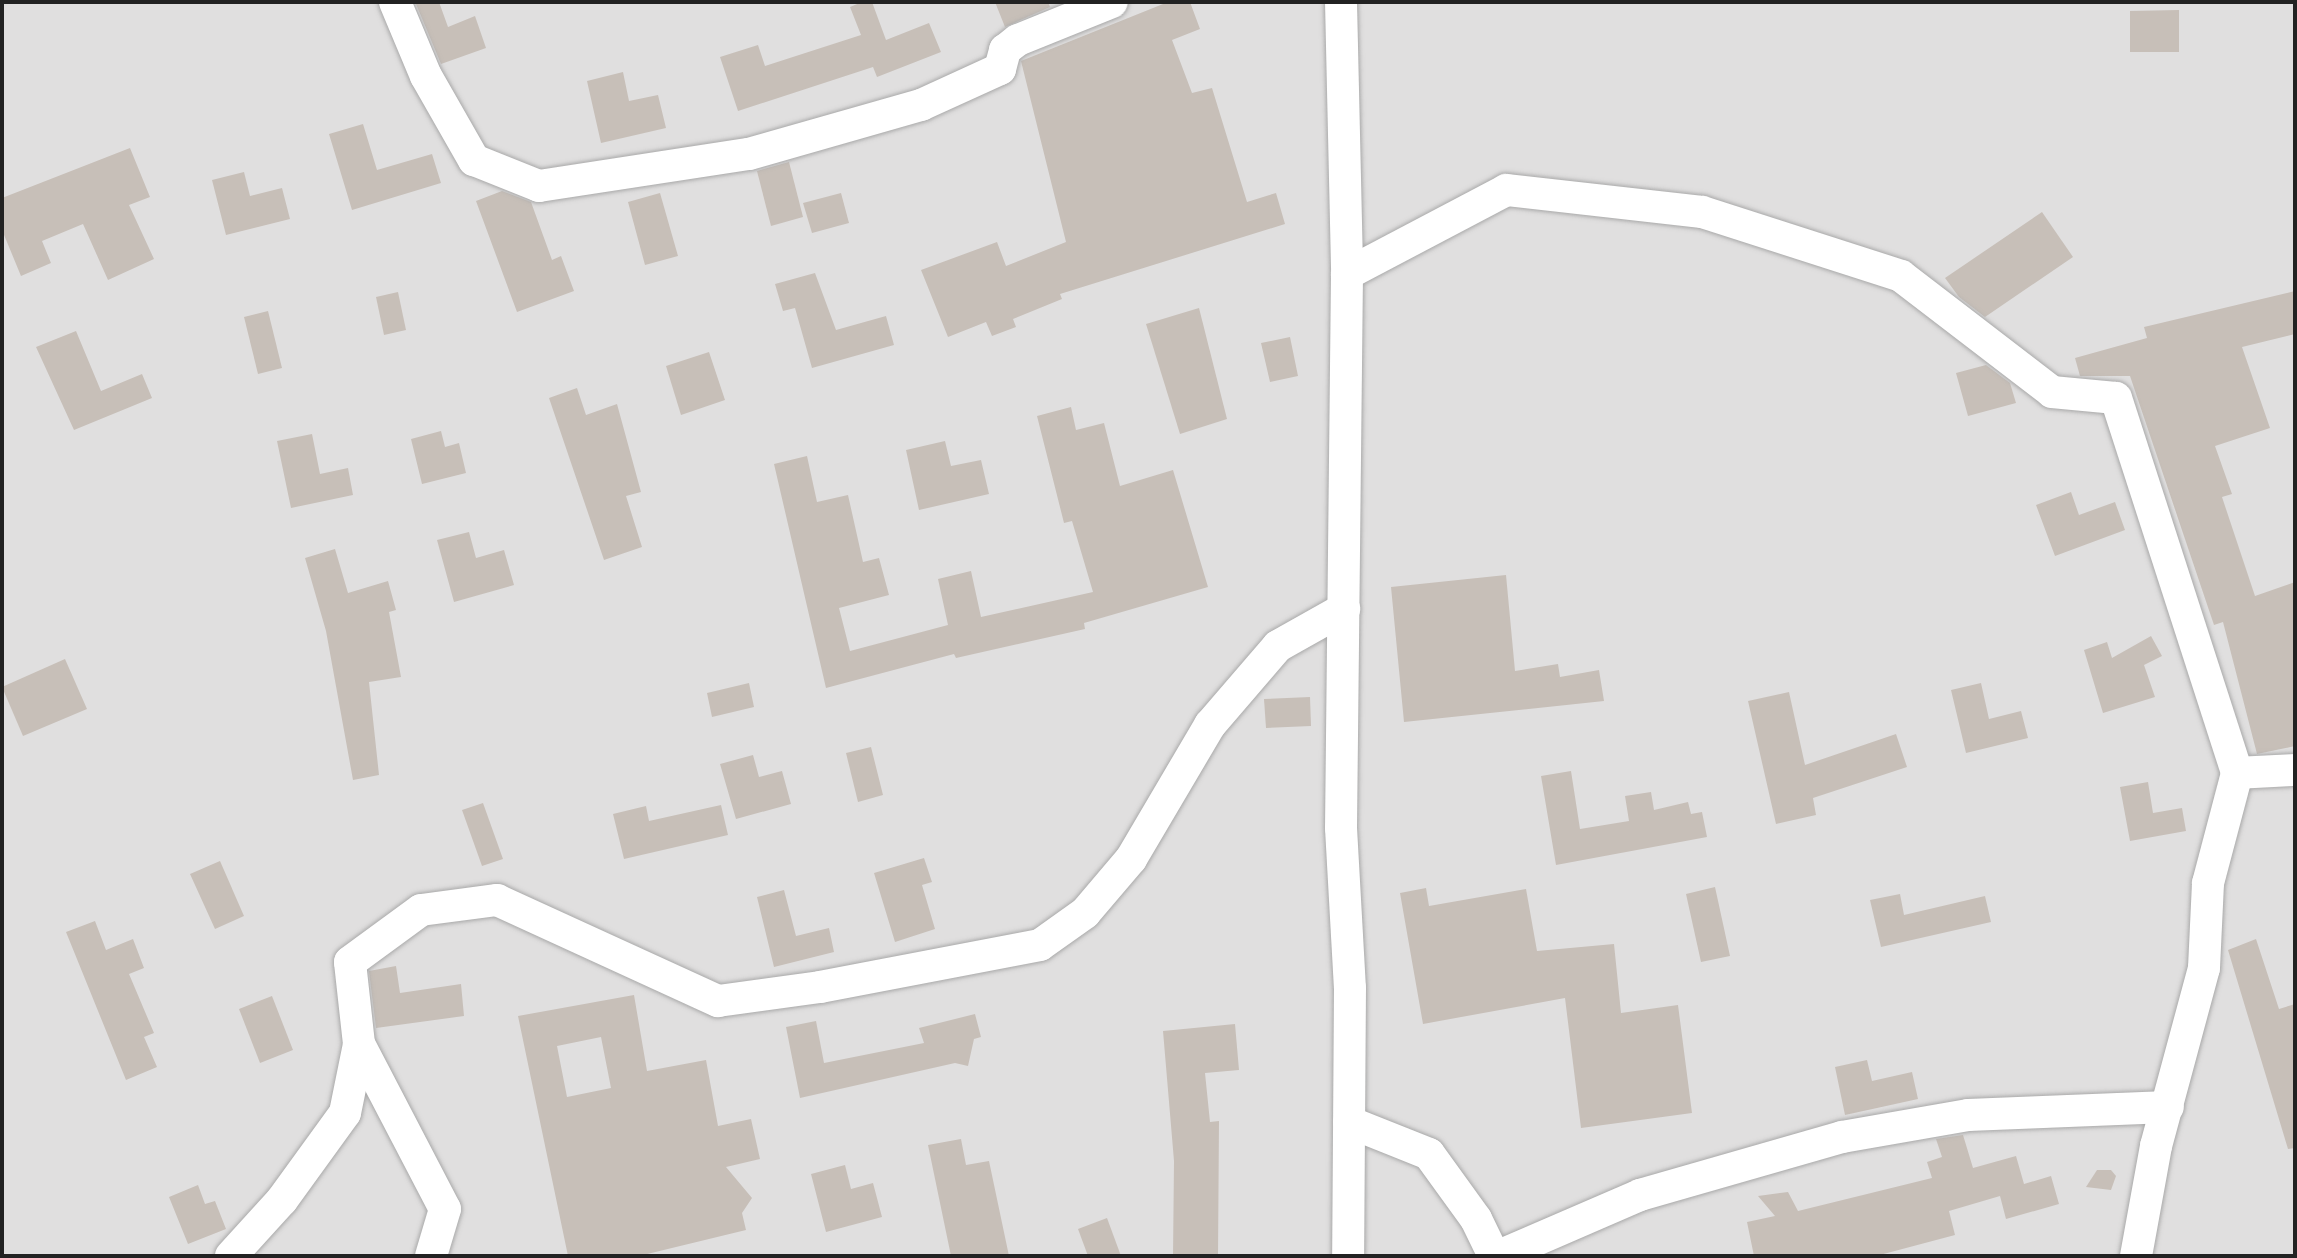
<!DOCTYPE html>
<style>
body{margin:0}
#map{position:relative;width:2297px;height:1258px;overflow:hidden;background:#f2efe9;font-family:"Open Sans",sans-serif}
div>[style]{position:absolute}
.residential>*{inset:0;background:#e0dfdf}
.building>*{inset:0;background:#c7bfb8}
.roads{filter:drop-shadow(0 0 2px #a9a9a9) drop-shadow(0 0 2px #a9a9a9)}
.street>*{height:32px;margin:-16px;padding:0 16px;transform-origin:16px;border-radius:16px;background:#fff}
span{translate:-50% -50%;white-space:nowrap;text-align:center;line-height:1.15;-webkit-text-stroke:6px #fff;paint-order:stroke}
.frame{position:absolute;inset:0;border:4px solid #222;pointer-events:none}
</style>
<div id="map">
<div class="residential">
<i style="clip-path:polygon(2px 2px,2295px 2px,2295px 1256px,2px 1256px)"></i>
</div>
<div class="building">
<i style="clip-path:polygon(439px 2px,448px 27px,475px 16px,486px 48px,441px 64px,416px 4px)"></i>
<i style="clip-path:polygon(862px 2px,872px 2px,886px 40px,929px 23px,941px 52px,877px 77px,873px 67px,738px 111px,720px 57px,758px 45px,765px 66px,861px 35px,850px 7px)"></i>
<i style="clip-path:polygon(995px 2px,1048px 2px,1050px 7px,1005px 27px)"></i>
<i style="clip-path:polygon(1168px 2px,1190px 2px,1200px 29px,1172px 40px,1192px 93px,1212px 88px,1247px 202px,1276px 193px,1285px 224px,1060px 294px,1062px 299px,1013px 319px,1016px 327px,992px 336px,986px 322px,948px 337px,921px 270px,997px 242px,1006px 266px,1066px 242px,1021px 61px)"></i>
<i style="clip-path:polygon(2179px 10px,2179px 52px,2130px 52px,2130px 11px)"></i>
<i style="clip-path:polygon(623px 72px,629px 101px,658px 95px,666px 128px,601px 143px,587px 81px)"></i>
<i style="clip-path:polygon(363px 124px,377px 170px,432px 154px,441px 183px,352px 210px,329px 134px)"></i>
<i style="clip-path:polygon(130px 148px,150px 197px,129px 205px,154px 259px,108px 280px,83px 224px,42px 241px,51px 263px,21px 276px,2px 230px,2px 198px)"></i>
<i style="clip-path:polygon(789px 162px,803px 217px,771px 226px,757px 171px)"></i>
<i style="clip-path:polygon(244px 172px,250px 196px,282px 188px,290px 219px,226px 235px,212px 180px)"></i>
<i style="clip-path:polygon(502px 191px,531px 202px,552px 260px,561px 256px,574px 291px,517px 312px,476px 201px)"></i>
<i style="clip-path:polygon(660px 193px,678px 256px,645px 265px,628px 202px)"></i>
<i style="clip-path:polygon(841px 193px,849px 223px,812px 233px,803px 203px)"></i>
<i style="clip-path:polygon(2042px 212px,2073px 257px,1985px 317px,1959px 297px,1945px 278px)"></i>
<i style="clip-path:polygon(815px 273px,836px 330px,886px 316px,894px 345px,812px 368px,795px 308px,783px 311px,775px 284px)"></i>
<i style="clip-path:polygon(2295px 291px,2295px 334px,2242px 347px,2270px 428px,2215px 446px,2232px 494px,2222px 497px,2255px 596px,2295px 582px,2295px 746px,2257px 754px,2223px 622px,2214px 625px,2130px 376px,2080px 376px,2075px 358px,2147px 338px,2144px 327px)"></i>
<i style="clip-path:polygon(398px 292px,406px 330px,384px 335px,376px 297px)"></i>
<i style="clip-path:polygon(1199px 308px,1227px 419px,1180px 434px,1146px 324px)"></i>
<i style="clip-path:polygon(268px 311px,282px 368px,258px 374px,244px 317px)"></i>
<i style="clip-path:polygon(76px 331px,101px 391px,142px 374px,152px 398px,74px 430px,36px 347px)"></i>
<i style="clip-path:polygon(1290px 337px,1298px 376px,1270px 382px,1261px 343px)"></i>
<i style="clip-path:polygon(709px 352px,725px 400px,681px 415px,666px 366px)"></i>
<i style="clip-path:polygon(1986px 365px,2010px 383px,2016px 403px,1968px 416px,1956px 373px)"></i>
<i style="clip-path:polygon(577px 388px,586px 415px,617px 404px,641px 492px,626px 496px,642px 547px,604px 560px,549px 398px)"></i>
<i style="clip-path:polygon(1071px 407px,1076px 430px,1104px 423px,1120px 486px,1173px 470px,1208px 587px,1084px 623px,1085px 629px,956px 658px,954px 654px,826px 688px,774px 464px,807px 456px,817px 502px,848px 495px,863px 562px,879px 558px,889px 595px,839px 608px,850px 651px,948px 625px,938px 579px,971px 571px,981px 617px,1093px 592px,1072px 521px,1064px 523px,1037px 416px)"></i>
<i style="clip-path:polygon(441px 431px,445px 447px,459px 443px,466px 473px,422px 484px,411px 439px)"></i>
<i style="clip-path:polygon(312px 434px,320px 474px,348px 468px,353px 495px,291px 508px,277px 441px)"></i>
<i style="clip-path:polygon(945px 441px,951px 466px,981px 460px,989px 494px,919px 510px,906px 450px)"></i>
<i style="clip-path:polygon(2071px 492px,2079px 515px,2115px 502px,2125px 530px,2055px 556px,2036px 505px)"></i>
<i style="clip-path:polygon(469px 532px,476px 558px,504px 550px,514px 585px,454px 602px,437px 540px)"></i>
<i style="clip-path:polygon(335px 549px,348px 593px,388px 581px,396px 610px,389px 612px,401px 677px,369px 682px,379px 775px,353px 780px,326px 631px,305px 558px)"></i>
<i style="clip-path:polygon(1506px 575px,1515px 671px,1558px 664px,1560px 677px,1599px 670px,1604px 701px,1404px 722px,1391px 587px)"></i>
<i style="clip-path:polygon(2151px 636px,2162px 656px,2144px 665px,2155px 697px,2103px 713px,2084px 650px,2107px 642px,2112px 658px)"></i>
<i style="clip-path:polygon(65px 659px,87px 709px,23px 736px,2px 687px)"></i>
<i style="clip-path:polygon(749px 683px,754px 707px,712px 717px,707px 693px)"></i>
<i style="clip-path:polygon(1981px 683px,1989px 719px,2021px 711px,2028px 738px,1966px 753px,1951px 690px)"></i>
<i style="clip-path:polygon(1789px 692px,1805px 765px,1896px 734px,1907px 767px,1813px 798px,1816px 815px,1776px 824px,1748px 701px)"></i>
<i style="clip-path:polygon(1310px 697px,1311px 726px,1266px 728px,1264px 699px)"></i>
<i style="clip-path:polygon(871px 747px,883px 795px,858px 802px,846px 753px)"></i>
<i style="clip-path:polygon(753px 755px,759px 777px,782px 771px,791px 804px,736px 819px,720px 764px)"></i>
<i style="clip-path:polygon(1571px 771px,1580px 829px,1629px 821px,1625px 796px,1651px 792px,1654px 810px,1688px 802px,1691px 814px,1702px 812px,1707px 837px,1556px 865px,1541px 776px)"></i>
<i style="clip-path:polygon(2148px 782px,2153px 813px,2182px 808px,2186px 831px,2130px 841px,2120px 787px)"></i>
<i style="clip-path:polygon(483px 803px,503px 859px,482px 866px,462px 810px)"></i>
<i style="clip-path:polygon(721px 805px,728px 835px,624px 859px,613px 814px,646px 806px,649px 821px)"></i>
<i style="clip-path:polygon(924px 858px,932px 882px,922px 885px,935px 929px,895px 942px,874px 873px)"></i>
<i style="clip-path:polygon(220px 861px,244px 916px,215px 929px,190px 874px)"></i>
<i style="clip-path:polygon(1715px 887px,1730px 956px,1701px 962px,1686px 894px)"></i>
<i style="clip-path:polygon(1426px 888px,1429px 906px,1526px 889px,1537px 951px,1614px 944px,1621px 1013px,1678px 1005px,1692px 1113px,1581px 1128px,1565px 998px,1423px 1024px,1400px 893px)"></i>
<i style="clip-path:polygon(784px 890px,796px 936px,829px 928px,834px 952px,774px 967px,757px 897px)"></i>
<i style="clip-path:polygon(1900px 894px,1904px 915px,1985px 896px,1991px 922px,1881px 947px,1870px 900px)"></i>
<i style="clip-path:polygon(95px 921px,106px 950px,133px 939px,144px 968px,129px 974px,154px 1033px,144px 1037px,157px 1067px,126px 1080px,66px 932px)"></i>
<i style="clip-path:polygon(2256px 939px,2279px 1009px,2295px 1004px,2295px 1148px,2288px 1149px,2228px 950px)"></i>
<i style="clip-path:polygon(396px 966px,400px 993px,461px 984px,464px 1016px,376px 1028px,369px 971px)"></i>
<i style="clip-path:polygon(evenodd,634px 995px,647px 1071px,706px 1060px,718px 1126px,751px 1119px,760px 1159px,726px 1167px,752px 1198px,742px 1213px,746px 1230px,639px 1256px,568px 1256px,518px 1016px,634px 995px,601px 1037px,611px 1088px,567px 1097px,557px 1046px,601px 1037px)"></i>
<i style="clip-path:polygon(272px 996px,293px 1050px,260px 1063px,239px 1009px)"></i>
<i style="clip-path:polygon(975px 1014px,981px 1037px,974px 1039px,968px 1066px,955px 1063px,800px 1098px,786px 1027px,816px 1021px,824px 1063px,924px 1043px,919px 1028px)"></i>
<i style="clip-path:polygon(1235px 1024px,1239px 1070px,1205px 1073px,1210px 1122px,1219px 1121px,1218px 1256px,1173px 1256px,1174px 1161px,1163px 1031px)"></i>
<i style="clip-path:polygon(1867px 1060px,1872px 1081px,1912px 1072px,1918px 1099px,1845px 1115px,1835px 1067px)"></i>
<i style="clip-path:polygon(1963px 1135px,1973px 1168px,2016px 1156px,2024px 1184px,2051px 1176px,2059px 1204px,2006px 1219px,2000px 1196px,1949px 1211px,1955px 1235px,1876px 1256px,1754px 1256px,1747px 1222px,1775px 1216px,1758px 1196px,1788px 1192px,1798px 1211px,1932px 1178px,1927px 1162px,1942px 1157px,1936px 1139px)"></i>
<i style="clip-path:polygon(961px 1139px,966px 1165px,989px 1161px,1009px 1256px,951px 1256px,928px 1145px)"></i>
<i style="clip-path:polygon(845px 1165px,851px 1189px,873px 1183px,882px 1217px,826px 1232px,811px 1174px)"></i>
<i style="clip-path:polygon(2097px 1170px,2111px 1170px,2116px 1176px,2111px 1190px,2086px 1187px)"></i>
<i style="clip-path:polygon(198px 1185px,205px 1204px,215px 1201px,226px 1229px,188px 1244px,169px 1197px)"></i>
<i style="clip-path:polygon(1107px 1218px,1121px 1256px,1088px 1256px,1078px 1229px)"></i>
</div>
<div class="roads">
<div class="street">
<i style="left:395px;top:2px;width:80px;rotate:67.3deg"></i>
<i style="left:426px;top:76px;width:97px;rotate:60.3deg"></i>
<i style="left:474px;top:160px;width:70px;rotate:21.8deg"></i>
<i style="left:539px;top:186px;width:212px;rotate:-8.7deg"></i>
<i style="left:749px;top:154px;width:179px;rotate:-15.9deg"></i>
<i style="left:921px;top:105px;width:87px;rotate:-24.5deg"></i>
<i style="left:1000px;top:69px;width:20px;rotate:-75deg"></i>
<i style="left:1005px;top:50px;width:16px;rotate:-38deg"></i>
<i style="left:1018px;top:40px;width:101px;rotate:-22deg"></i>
<i style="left:1341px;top:2px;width:272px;rotate:88.7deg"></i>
<i style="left:1347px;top:274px;width:554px;rotate:90.62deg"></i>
<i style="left:1341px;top:828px;width:160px;rotate:86.8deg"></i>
<i style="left:1350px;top:988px;width:268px;rotate:90.4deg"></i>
<i style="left:1347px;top:274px;width:180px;rotate:-27.8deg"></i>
<i style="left:1506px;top:190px;width:197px;rotate:6.4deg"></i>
<i style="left:1702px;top:212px;width:209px;rotate:17.8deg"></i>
<i style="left:1901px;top:276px;width:190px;rotate:37.5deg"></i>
<i style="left:2052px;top:392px;width:64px;rotate:5.4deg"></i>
<i style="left:2116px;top:398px;width:394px;rotate:72.1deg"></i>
<i style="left:2237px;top:773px;width:58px;rotate:-3deg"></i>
<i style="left:359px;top:1044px;width:186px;rotate:62.5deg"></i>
<i style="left:445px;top:1209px;width:49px;rotate:106.6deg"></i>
<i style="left:1349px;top:1122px;width:86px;rotate:21.8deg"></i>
<i style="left:1429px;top:1154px;width:80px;rotate:54.1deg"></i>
<i style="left:1476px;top:1219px;width:41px;rotate:64.1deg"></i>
<i style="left:231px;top:1256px;width:76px;rotate:-47.7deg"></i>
<i style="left:282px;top:1200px;width:107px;rotate:-54.1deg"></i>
<i style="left:345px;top:1113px;width:70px;rotate:-78.5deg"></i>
<i style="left:359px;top:1044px;width:82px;rotate:-96.3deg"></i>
<i style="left:350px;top:962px;width:88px;rotate:-36.2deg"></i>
<i style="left:421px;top:910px;width:77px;rotate:-7.5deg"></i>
<i style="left:497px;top:900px;width:243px;rotate:24.6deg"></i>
<i style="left:718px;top:1001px;width:103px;rotate:-7.8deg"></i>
<i style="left:820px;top:987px;width:224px;rotate:-10.8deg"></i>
<i style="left:1040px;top:945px;width:55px;rotate:-35.4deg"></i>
<i style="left:1085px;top:913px;width:71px;rotate:-49.6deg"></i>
<i style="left:1131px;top:859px;width:156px;rotate:-59.5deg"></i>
<i style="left:1210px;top:725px;width:104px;rotate:-49.3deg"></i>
<i style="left:1278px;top:646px;width:76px;rotate:-29.3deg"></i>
<i style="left:1499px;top:1256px;width:154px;rotate:-23.4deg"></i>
<i style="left:1640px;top:1195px;width:210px;rotate:-16deg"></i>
<i style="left:1842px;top:1137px;width:128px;rotate:-9.9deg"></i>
<i style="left:1968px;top:1115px;width:200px;rotate:-2.3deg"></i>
<i style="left:2136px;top:1256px;width:112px;rotate:-79.7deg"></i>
<i style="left:2156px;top:1146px;width:184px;rotate:-74.9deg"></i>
<i style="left:2204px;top:968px;width:85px;rotate:-87.3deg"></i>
<i style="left:2208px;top:883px;width:114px;rotate:-75.2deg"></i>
</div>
</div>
<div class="frame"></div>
</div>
